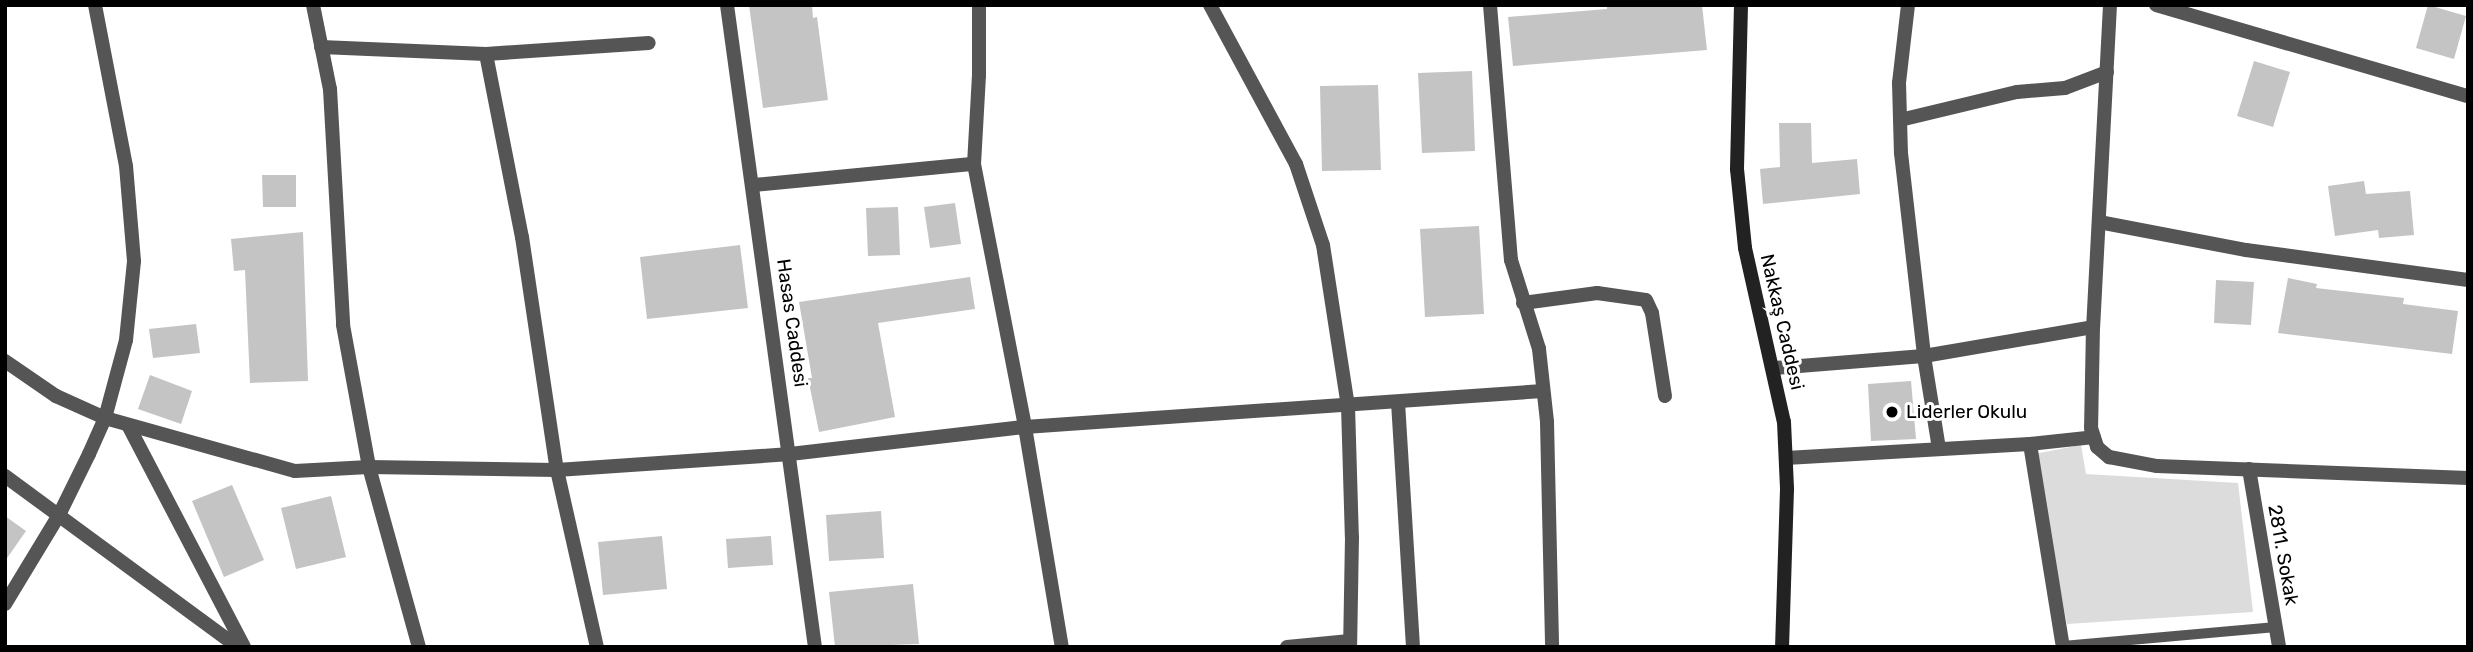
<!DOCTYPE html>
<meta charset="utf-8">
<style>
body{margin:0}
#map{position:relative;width:2473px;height:652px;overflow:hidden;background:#fff;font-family:Rubik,sans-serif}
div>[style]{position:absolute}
.green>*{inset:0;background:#dcdcdc}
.building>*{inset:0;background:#c4c4c4}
.lane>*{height:10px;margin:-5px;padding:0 5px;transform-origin:5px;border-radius:5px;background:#555}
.street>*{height:14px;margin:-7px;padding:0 7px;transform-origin:7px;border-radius:7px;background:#555}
.secondary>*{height:14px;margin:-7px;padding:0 7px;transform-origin:7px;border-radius:7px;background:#222}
.dots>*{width:19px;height:19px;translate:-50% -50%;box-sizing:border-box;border:4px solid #fff;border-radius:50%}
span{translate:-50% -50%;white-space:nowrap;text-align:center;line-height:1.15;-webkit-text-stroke:6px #fff;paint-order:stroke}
.street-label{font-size:19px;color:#000}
.poi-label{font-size:19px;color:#000}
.left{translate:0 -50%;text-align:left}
.frame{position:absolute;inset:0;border:7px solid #000;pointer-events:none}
</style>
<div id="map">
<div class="green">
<i style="clip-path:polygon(2081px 445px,2086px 474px,2238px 483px,2253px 612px,2067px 624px,2034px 454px)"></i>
</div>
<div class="building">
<i style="clip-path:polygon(749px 5px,812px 5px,813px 18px,817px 17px,828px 100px,763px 108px)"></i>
<i style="clip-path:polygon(1607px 5px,1702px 5px,1707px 50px,1513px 66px,1508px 17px,1607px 9px)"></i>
<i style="clip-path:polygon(2428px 5px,2466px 16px,2454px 59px,2416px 48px)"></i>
<i style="clip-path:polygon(2254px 61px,2290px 72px,2273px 127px,2237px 116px)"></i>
<i style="clip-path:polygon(1472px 71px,1475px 151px,1422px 153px,1418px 73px)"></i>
<i style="clip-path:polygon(1378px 85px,1381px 170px,1322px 171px,1320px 86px)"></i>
<i style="clip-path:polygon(1779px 123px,1811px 123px,1812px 163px,1857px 159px,1860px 194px,1763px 204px,1760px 169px,1780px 167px)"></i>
<i style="clip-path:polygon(262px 175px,296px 175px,296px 207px,263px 207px)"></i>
<i style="clip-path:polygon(2364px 181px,2366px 194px,2410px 191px,2414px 235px,2379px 238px,2378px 230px,2335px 236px,2328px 186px)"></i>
<i style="clip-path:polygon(955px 203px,961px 244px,930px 248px,924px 207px)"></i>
<i style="clip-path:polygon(898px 207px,900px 255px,868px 256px,866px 208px)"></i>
<i style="clip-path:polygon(1479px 226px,1484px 314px,1425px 317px,1420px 229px)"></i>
<i style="clip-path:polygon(303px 232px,308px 381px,250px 383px,245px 270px,234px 271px,231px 239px)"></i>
<i style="clip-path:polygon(740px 245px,748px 308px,647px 319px,640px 257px)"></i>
<i style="clip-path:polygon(970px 277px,975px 309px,878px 323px,895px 417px,819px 432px,808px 378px,812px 378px,799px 302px)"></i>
<i style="clip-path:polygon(2288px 278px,2317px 284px,2316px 288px,2404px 298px,2403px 304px,2458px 311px,2452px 354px,2278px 333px)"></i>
<i style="clip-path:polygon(2216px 280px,2254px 282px,2251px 325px,2214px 323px)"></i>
<i style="clip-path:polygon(196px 324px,200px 353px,153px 358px,149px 329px)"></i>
<i style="clip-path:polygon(150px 375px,192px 391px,181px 424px,138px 409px)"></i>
<i style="clip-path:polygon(1911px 381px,1916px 439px,1871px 441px,1868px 384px)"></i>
<i style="clip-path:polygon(232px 485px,264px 560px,224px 577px,192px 501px)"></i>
<i style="clip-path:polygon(331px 496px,346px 557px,296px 569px,281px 508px)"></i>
<i style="clip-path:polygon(881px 511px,884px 558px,829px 561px,826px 515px)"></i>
<i style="clip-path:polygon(5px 516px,26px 531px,5px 561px)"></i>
<i style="clip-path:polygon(662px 536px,667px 589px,603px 595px,598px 542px)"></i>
<i style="clip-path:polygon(771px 536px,773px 565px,728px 568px,726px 539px)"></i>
<i style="clip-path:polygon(913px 584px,919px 644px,835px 647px,829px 592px)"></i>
</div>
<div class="lane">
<i style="left:2063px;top:646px;width:214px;rotate:-5.1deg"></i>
</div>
<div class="street">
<i style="left:313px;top:5px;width:86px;rotate:78.6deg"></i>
<i style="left:330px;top:89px;width:236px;rotate:86.8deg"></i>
<i style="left:343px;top:325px;width:144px;rotate:79.6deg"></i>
<i style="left:369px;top:467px;width:187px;rotate:74.5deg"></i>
<i style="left:727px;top:5px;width:648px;rotate:82.2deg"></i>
<i style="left:979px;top:5px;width:70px;rotate:90deg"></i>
<i style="left:979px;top:75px;width:89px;rotate:93.2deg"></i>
<i style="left:974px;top:164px;width:268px;rotate:79deg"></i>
<i style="left:1025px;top:427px;width:223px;rotate:80.5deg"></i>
<i style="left:1210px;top:5px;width:181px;rotate:61.6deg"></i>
<i style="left:1296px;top:164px;width:85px;rotate:71.6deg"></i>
<i style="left:1323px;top:245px;width:163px;rotate:81.2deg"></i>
<i style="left:1348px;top:406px;width:131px;rotate:88.3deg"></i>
<i style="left:1352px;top:537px;width:110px;rotate:91deg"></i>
<i style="left:1490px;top:5px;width:256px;rotate:85.3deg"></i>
<i style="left:1511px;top:260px;width:93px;rotate:72.5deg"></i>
<i style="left:1539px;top:349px;width:73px;rotate:83.7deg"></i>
<i style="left:1547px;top:422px;width:225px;rotate:88.7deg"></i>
<i style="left:1908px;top:5px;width:79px;rotate:96.6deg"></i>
<i style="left:1899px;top:83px;width:70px;rotate:88.4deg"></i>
<i style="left:1901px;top:153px;width:204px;rotate:83.5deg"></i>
<i style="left:1924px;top:356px;width:94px;rotate:80.8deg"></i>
<i style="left:2110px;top:5px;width:322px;rotate:93deg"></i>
<i style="left:2093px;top:327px;width:101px;rotate:91.1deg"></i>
<i style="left:2091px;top:428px;width:20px;rotate:72deg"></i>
<i style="left:2097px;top:447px;width:16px;rotate:40deg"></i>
<i style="left:2109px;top:457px;width:49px;rotate:10.6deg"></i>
<i style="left:2157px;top:466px;width:311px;rotate:2.2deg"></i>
<i style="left:2156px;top:5px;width:325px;rotate:16.3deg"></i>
<i style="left:321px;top:47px;width:165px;rotate:2.4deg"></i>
<i style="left:486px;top:54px;width:163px;rotate:-3.9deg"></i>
<i style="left:486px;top:54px;width:187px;rotate:78.9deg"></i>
<i style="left:522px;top:237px;width:236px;rotate:81.5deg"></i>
<i style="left:557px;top:470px;width:181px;rotate:77.3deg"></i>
<i style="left:1900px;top:120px;width:120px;rotate:-13.5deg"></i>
<i style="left:2017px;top:92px;width:48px;rotate:-4.8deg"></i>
<i style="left:2065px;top:88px;width:45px;rotate:-20.9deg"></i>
<i style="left:754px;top:185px;width:221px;rotate:-5.5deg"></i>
<i style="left:2099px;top:222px;width:150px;rotate:10.8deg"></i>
<i style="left:2246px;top:250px;width:224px;rotate:7.7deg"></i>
<i style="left:1523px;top:303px;width:75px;rotate:-7.7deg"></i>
<i style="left:1597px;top:293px;width:49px;rotate:8.1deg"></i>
<i style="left:1646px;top:300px;width:14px;rotate:65deg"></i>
<i style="left:1652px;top:313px;width:84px;rotate:81.1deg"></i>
<i style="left:5px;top:361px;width:62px;rotate:34.5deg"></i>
<i style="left:56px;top:396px;width:54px;rotate:24.2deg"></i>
<i style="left:105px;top:418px;width:197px;rotate:15.6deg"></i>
<i style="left:295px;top:471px;width:74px;rotate:-3.1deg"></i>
<i style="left:369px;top:467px;width:188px;rotate:0.9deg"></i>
<i style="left:557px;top:470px;width:234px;rotate:-3.9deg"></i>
<i style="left:790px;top:454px;width:237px;rotate:-6.6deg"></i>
<i style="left:1025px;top:427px;width:519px;rotate:-3.98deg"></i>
<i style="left:1774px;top:368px;width:150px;rotate:-4.6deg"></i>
<i style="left:1924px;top:356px;width:171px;rotate:-9.7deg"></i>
<i style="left:1398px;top:402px;width:245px;rotate:86.5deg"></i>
<i style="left:128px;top:425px;width:250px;rotate:62.4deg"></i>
<i style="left:2030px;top:444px;width:206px;rotate:80.8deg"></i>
<i style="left:1786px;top:458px;width:244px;rotate:-3.3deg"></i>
<i style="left:2030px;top:444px;width:64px;rotate:-6.2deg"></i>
<i style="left:2249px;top:469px;width:181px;rotate:80.4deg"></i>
<i style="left:5px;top:476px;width:289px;rotate:36.3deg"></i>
<i style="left:5px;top:604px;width:104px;rotate:-58.8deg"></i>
<i style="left:59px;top:515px;width:68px;rotate:-63.8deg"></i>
<i style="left:89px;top:454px;width:39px;rotate:-66deg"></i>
<i style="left:105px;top:418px;width:81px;rotate:-74.9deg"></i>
<i style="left:126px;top:340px;width:79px;rotate:-84.2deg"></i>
<i style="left:134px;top:261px;width:95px;rotate:-94.8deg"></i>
<i style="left:126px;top:166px;width:164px;rotate:-100.9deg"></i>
<i style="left:1287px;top:647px;width:63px;rotate:-5.4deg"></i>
</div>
<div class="secondary">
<i style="left:1741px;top:5px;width:164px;rotate:91.4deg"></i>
<i style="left:1737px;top:169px;width:79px;rotate:84.2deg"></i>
<i style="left:1745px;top:248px;width:178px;rotate:77.4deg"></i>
<i style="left:1784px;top:422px;width:67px;rotate:87.4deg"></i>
<i style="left:1787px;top:489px;width:158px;rotate:91.8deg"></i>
</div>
<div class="dots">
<i style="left:1892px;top:412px;background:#000"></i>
</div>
<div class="street-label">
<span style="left:1782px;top:322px;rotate:77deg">Nakkaş Caddesi</span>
<span style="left:792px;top:323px;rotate:82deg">Hasas Caddesi</span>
<span style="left:2283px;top:555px;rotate:80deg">2811. Sokak</span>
</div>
<div class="poi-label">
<span class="left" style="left:1906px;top:412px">Liderler Okulu</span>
</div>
<div class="frame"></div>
</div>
